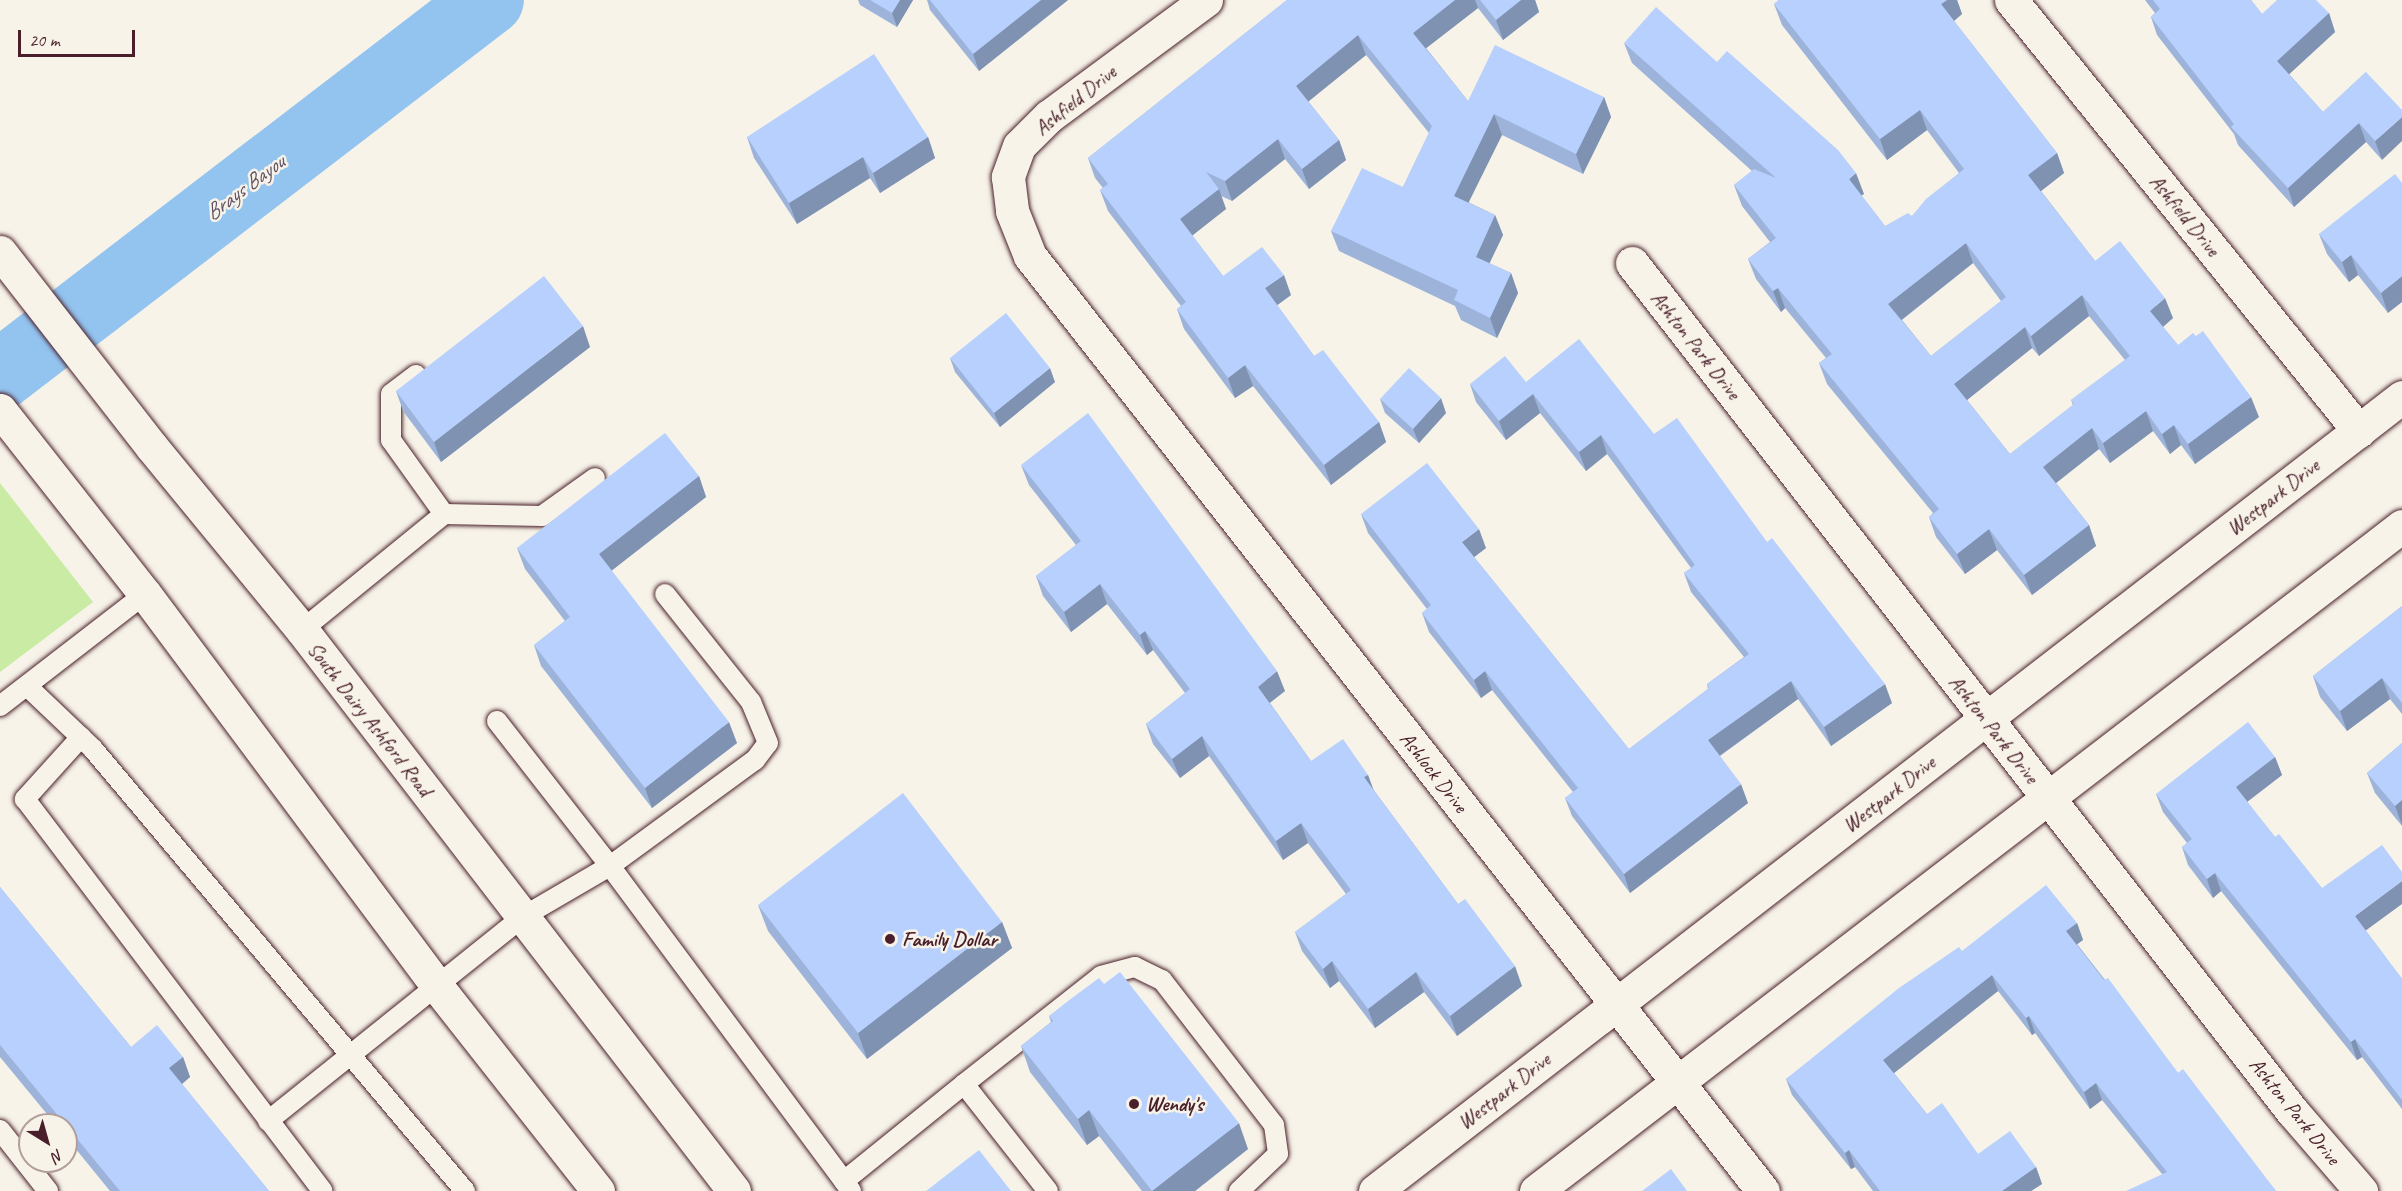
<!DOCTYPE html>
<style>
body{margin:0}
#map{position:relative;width:2402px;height:1191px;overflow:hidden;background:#f7f3e8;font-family:Caveat,sans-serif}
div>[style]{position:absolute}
.green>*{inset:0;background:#c9eba4}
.river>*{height:70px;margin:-35px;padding:0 35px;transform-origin:35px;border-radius:35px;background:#93c4ef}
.roads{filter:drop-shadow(0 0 2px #4a1f2b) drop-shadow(0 0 2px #4a1f2b)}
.service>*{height:20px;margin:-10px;padding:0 10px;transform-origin:10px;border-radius:10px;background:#f7f3e8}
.minor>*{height:33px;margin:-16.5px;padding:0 16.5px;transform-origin:16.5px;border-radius:16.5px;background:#f7f3e8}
.secondary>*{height:33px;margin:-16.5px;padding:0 16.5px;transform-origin:16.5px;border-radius:16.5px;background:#f7f3e8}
.wall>*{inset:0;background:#9db3da}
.shaded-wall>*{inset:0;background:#8092b2}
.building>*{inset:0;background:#b7d0fe}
.dots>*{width:16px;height:16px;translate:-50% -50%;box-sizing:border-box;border:3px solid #f7f3e8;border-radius:50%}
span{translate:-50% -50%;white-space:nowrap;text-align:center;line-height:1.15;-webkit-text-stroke:5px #f7f3e8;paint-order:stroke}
.street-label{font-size:21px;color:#4a1f2b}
.poi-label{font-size:21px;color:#4a1f2b;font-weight:700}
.left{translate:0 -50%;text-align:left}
.water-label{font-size:22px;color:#605166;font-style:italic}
.north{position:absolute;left:18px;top:1113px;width:60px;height:60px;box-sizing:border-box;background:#f7f3e8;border:2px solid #b29e9c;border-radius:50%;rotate:143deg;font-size:16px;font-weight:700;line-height:24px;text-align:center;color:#4a1f2b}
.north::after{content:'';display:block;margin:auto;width:21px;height:27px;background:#4a1f2b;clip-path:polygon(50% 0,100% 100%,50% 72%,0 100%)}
.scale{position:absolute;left:18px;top:30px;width:117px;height:27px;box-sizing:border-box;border:3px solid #4a1f2b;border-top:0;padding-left:8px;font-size:18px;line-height:21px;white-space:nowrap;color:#4a1f2b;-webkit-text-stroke:4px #f7f3e8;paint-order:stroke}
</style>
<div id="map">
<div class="green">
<i style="clip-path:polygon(0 483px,93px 602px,0 672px)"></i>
</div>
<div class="river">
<i style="left:0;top:375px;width:616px;rotate:-37.48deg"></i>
</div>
<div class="roads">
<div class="service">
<i style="left:416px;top:375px;width:31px;rotate:143deg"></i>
<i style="left:391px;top:394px;width:46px;rotate:90deg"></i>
<i style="left:391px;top:440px;width:91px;rotate:54.4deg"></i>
<i style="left:302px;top:630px;width:183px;rotate:-39.2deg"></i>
<i style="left:444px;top:514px;width:98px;rotate:1.2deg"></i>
<i style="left:542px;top:516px;width:65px;rotate:-35.6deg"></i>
<i style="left:28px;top:687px;width:90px;rotate:43.6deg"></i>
<i style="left:93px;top:749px;width:578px;rotate:49.92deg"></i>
<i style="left:0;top:706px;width:183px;rotate:-37.7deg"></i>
<i style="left:497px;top:721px;width:184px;rotate:52.1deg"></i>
<i style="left:610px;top:866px;width:180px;rotate:-36.2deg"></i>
<i style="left:755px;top:760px;width:21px;rotate:-53deg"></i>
<i style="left:768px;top:743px;width:44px;rotate:-112.5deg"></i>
<i style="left:751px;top:702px;width:138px;rotate:-128.5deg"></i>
<i style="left:81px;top:737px;width:84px;rotate:132.1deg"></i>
<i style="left:25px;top:799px;width:492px;rotate:52.8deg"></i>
<i style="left:964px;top:1084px;width:174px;rotate:-38.2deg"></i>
<i style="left:1101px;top:976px;width:35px;rotate:-15deg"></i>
<i style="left:1135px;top:967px;width:30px;rotate:26deg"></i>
<i style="left:1162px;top:980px;width:183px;rotate:52.3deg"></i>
<i style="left:1274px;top:1125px;width:29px;rotate:82deg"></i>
<i style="left:1278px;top:1154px;width:54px;rotate:136.5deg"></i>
<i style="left:268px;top:1121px;width:328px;rotate:-38.7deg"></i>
<i style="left:524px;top:916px;width:99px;rotate:-30.2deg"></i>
<i style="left:610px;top:866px;width:392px;rotate:53.4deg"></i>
<i style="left:0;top:1130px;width:78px;rotate:51.8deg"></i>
<i style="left:851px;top:1191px;width:12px;rotate:-125deg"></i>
<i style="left:844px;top:1181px;width:154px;rotate:-38.9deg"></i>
<i style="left:964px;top:1084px;width:136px;rotate:51.9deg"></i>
</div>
<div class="minor">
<i style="left:1206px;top:0;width:195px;rotate:143.5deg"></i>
<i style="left:1049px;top:116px;width:42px;rotate:135deg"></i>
<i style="left:1019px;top:146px;width:33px;rotate:110deg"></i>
<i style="left:1008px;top:177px;width:34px;rotate:83deg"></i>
<i style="left:1012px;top:211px;width:48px;rotate:68.2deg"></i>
<i style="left:1030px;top:256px;width:1188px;rotate:51.91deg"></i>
<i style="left:2011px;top:0;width:554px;rotate:51.08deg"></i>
<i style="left:1632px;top:263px;width:1075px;rotate:52.11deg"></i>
<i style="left:2292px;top:1111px;width:106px;rotate:49.2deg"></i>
</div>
<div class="secondary">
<i style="left:0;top:252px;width:246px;rotate:52.1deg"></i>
<i style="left:151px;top:446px;width:238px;rotate:50.6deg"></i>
<i style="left:302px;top:630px;width:708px;rotate:52.4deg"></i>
<i style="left:0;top:410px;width:234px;rotate:51.8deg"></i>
<i style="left:145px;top:594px;width:487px;rotate:53.3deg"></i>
<i style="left:436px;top:985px;width:262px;rotate:51.8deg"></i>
<i style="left:1375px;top:1191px;width:1298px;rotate:-37.71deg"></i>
<i style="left:1536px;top:1191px;width:1092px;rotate:-37.52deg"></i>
</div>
</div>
<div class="wall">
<i style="clip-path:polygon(858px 0,913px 0,897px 27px,860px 5px)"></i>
<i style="clip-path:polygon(927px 0,1068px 0,979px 71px,930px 10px)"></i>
<i style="clip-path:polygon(1287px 0,1535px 0,1539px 12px,1503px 40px,1478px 8px,1426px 48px,1468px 101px,1604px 97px,1611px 117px,1583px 174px,1502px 135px,1468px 202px,1495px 215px,1503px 235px,1489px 263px,1511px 273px,1518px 293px,1497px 338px,1461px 320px,1455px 306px,1339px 251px,1331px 231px,1403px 187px,1429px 133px,1366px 55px,1308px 101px,1339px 140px,1346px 160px,1309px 189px,1285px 159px,1232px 201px,1221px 196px,1226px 209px,1192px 235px,1223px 276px,1291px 295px,1277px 305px,1314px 356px,1379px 422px,1386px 442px,1331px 485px,1253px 386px,1235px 398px,1184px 329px,1177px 309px,1181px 306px,1108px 211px,1100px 190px,1103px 188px,1095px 178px,1088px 158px)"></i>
<i style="clip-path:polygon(evenodd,1779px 0,1957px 0,1962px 14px,1954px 21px,2057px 153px,2064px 173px,2041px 191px,2095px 261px,2173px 318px,2163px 327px,2178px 345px,2259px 417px,2195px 464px,2181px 445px,2170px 454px,2153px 431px,2110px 463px,2099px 449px,2056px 483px,2089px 525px,2096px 546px,2032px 595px,1997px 550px,1965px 574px,1936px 537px,1929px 517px,1933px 513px,1827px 384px,1819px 363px,1826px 358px,1785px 308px,1781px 312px,1756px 279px,1748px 259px,1770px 242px,1742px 206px,1734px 185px,1752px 171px,1632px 63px,1624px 43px,1864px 194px,1861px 195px,1885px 226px,1912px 216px,1959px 173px,1927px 130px,1887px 160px,1782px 25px,1774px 4px,1779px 0,1973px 263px,2001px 301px,1931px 356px,1902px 320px,1973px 263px,1779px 0,2089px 316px,2125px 360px,2071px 400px,2073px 405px,2010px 454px,1967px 400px,2032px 348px,2039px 356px,2089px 316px)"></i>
<i style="clip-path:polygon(2145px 0,2251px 0,2262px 14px,2329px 13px,2335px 32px,2289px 74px,2323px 112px,2366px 72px,2382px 160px,2366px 142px,2294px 207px,2238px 145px,2234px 134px,2157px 35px,2151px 17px,2155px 13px)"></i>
<i style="clip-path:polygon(747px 137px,928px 137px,935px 158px,880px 193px,870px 178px,797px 224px,754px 158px)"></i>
<i style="clip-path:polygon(2402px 183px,2388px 313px,2358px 275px,2349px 282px,2327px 254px,2319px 234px)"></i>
<i style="clip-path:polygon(590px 347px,441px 462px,403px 411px,396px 391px)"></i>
<i style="clip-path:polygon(950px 358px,1055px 382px,1000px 427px,955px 372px)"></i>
<i style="clip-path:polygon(1526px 382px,1654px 434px,1767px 542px,1892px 703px,1831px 746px,1798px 699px,1720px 756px,1748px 803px,1630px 893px,1572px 816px,1565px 798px,1573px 792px,1492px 690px,1481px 698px,1429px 632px,1422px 613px,1427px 609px,1368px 533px,1361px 514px,1486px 548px,1474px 557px,1629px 749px,1708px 689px,1707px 684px,1744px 657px,1691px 592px,1684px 573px,1691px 568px,1607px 454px,1586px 471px,1540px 413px,1506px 440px,1476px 402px,1470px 384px)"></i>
<i style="clip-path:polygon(1380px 399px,1446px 413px,1419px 443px,1385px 413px)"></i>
<i style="clip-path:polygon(1021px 465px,1285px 691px,1270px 703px,1311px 761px,1368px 775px,1373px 789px,1458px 904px,1522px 986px,1457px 1036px,1424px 992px,1375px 1028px,1339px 981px,1330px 988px,1302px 951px,1295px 932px,1346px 894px,1308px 843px,1283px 860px,1209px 756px,1180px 778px,1153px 744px,1146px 724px,1185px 693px,1153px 650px,1147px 655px,1107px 604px,1071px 632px,1043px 596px,1036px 576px,1076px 545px,1029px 485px)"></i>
<i style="clip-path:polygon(699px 476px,706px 497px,611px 571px,737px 743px,652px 808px,541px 666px,534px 645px,565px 621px,525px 569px,517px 548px)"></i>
<i style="clip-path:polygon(2402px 606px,2402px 714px,2390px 699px,2347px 731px,2320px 697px,2313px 676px)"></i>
<i style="clip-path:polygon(2402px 743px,2402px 826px,2375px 793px,2367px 773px)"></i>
<i style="clip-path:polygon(2275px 757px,2282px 775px,2247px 802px,2275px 837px,2322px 888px,2366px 931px,2402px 979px,2402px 1109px,2362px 1057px,2357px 1060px,2221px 891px,2213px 898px,2188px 865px,2182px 847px,2187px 843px,2163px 812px,2156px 794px)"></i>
<i style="clip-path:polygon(0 887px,131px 1047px,183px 1057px,190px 1077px,182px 1084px,269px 1191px,110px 1191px,66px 1137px,66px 1125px,56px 1125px,0 1057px)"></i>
<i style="clip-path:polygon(758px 905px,1002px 922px,1012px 948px,867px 1059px,768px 931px)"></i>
<i style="clip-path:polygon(2077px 923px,2083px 940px,2077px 944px,2178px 1073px,2276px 1191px,2162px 1174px,2102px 1100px,2090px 1109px,2035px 1033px,2032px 1035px,1998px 991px,1894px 1073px,1927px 1114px,1978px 1154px,2036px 1167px,2042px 1184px,2031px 1191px,1873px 1191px,1855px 1167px,1851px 1169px,1792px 1095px,1786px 1079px,1962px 951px)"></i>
<i style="clip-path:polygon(1104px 984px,1248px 1149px,1195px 1191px,1142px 1191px,1099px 1136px,1087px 1145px,1030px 1072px,1021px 1046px,1051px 1022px,1049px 1016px)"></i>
</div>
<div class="shaded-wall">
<i style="clip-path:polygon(900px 0,913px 0,897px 27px,892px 13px)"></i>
<i style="clip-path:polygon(1041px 0,1068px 0,979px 71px,973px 54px)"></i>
<i style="clip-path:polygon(1455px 0,1475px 0,1478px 8px,1420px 53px,1413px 33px)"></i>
<i style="clip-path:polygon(1521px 0,1535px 0,1539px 12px,1503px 40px,1496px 20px)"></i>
<i style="clip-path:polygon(1947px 0,1957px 0,1962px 14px,1949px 25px,1941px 4px)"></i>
<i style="clip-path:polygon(2329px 13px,2335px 32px,2284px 79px,2277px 61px)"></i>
<i style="clip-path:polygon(1358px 35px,1366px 55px,1303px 106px,1296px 86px)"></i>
<i style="clip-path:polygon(1604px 97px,1611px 117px,1583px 174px,1576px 154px)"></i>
<i style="clip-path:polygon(1920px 110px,1927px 130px,1887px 160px,1880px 139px)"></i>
<i style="clip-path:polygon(1494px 114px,1502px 135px,1462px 216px,1454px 196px)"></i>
<i style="clip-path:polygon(2402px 117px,2402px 141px,2382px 160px,2375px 141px)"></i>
<i style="clip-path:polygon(2359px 123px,2366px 142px,2294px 207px,2288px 188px)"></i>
<i style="clip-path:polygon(928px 137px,935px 158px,880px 193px,873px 173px)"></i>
<i style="clip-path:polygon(1278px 139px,1285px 159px,1232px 201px,1225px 181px)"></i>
<i style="clip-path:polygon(1339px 140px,1346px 160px,1309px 189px,1302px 169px)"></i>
<i style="clip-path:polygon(2057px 153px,2064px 173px,2036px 195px,2028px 175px)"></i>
<i style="clip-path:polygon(863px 157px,870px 178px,797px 224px,789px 203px)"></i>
<i style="clip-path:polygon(1856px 173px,1864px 194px,1856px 199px,1849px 179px)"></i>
<i style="clip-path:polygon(1219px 189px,1226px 209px,1188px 239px,1180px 219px)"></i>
<i style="clip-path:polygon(1495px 215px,1503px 235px,1483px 277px,1476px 257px)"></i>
<i style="clip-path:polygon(1966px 243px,1973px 263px,1896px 324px,1888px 304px)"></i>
<i style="clip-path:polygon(2351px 255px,2358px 275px,2349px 282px,2342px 262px)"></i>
<i style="clip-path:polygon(1511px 273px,1518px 293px,1497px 338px,1490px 318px)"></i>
<i style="clip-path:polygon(1284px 275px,1291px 295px,1272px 309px,1265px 288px)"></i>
<i style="clip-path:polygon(2402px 276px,2402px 302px,2388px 313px,2381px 293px)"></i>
<i style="clip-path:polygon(1778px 288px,1785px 308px,1781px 312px,1773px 291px)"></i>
<i style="clip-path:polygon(2082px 295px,2089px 316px,2039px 356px,2031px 336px)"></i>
<i style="clip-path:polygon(2165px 298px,2173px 318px,2157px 332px,2150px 311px)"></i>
<i style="clip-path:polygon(583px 326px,590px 347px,441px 462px,434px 442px)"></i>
<i style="clip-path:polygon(2025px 327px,2032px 348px,1962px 404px,1954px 384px)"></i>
<i style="clip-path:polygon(1245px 365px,1253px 386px,1235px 398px,1228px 378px)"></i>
<i style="clip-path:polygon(1050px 368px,1055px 382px,1000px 427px,994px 413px)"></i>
<i style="clip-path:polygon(1533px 394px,1540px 413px,1506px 440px,1499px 421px)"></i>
<i style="clip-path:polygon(2251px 397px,2259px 417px,2195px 464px,2188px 444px)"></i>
<i style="clip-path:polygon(1441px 398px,1446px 413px,1419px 443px,1413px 429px)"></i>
<i style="clip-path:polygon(2146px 411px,2153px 431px,2110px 463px,2103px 443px)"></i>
<i style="clip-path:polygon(1379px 422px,1386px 442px,1331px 485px,1324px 465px)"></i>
<i style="clip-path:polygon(2174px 425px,2181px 445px,2170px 454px,2162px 434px)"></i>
<i style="clip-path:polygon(2092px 428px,2099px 449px,2051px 487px,2043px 467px)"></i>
<i style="clip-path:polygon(1601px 435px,1607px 454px,1586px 471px,1579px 452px)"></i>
<i style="clip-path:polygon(699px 476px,706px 497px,606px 575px,599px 554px)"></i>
<i style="clip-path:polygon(2089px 525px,2096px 546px,2032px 595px,2024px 575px)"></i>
<i style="clip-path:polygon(1479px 529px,1486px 548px,1469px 561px,1462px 542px)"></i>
<i style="clip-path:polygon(1989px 529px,1997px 550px,1965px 574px,1957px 554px)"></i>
<i style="clip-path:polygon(1100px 584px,1107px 604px,1071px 632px,1064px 612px)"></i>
<i style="clip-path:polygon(1145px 631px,1153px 650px,1147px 655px,1140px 635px)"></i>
<i style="clip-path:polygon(1277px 671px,1285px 691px,1265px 706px,1258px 687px)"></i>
<i style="clip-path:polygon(1485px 671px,1492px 690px,1481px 698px,1474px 680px)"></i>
<i style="clip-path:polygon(2382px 678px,2390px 699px,2347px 731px,2340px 711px)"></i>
<i style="clip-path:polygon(1791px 681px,1798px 699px,1715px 759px,1708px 740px)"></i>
<i style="clip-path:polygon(1885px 684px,1892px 703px,1831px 746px,1824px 727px)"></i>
<i style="clip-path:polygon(729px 722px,737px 743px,652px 808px,645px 788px)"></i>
<i style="clip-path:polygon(1202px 736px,1209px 756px,1180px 778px,1172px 759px)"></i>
<i style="clip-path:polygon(2275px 757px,2282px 775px,2243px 805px,2236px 787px)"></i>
<i style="clip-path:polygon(1368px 775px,1375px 794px,1364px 777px)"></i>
<i style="clip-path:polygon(1741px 784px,1748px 803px,1630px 893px,1624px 874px)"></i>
<i style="clip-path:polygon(2402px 800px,2402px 825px,2395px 806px)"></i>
<i style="clip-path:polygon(1301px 823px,1308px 843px,1283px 860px,1276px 841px)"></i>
<i style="clip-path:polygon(2215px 873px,2221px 891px,2213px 898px,2207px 879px)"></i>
<i style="clip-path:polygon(2402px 881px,2402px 904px,2361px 934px,2355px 916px)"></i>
<i style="clip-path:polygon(1002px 922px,1012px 948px,867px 1059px,858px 1033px)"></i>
<i style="clip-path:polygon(2077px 923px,2083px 940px,2072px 948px,2066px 931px)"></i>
<i style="clip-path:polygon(1332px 961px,1339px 981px,1330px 988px,1323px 969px)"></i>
<i style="clip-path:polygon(1515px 966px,1522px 986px,1457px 1036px,1450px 1016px)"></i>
<i style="clip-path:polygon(1416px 972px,1424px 992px,1375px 1028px,1368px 1009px)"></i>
<i style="clip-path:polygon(1992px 975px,1998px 991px,1889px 1077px,1883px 1060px)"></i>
<i style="clip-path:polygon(2029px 1016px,2035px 1033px,2032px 1035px,2026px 1018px)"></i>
<i style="clip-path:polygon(2355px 1039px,2362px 1057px,2357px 1060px,2351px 1042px)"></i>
<i style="clip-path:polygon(183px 1057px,190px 1077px,176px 1089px,169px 1068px)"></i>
<i style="clip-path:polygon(2096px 1083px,2102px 1100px,2090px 1109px,2084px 1092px)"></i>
<i style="clip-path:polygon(1089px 1110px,1099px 1136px,1087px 1145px,1078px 1119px)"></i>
<i style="clip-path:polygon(1239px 1123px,1248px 1149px,1195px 1191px,1152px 1191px)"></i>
<i style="clip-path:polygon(1849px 1150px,1855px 1167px,1851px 1169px,1845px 1153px)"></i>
<i style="clip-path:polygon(2036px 1167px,2042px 1184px,2031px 1191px,2002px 1191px)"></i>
</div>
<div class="building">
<i style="clip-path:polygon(870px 0,900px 0,892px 13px)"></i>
<i style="clip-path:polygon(930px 0,1041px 0,973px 54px)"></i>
<i style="clip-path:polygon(1287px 0,1455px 0,1413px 33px,1468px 101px,1495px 45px,1604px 97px,1576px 154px,1494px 114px,1454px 196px,1495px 215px,1476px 257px,1511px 273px,1490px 318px,1454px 300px,1458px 290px,1331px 231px,1362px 168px,1403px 187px,1432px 126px,1358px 35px,1296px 86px,1339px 140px,1302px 169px,1278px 139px,1225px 181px,1206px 172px,1219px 189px,1180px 219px,1223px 276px,1262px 247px,1284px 275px,1265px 288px,1314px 356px,1323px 350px,1379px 422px,1324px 465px,1245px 365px,1228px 378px,1177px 309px,1186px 302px,1100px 190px,1108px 184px,1088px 158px)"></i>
<i style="clip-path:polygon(1480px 0,1521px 0,1496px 20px)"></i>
<i style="clip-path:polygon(evenodd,1779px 0,1947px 0,1941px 4px,2057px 153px,2028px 175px,2095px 261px,2120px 241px,2165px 298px,2150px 311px,2178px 345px,2193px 333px,2196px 336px,2203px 331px,2251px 397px,2188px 444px,2174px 425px,2162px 434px,2146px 411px,2103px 443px,2092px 428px,2043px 467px,2089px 525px,2024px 575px,1989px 529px,1957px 554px,1929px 517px,1939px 509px,1819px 363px,1832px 354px,1778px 288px,1773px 291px,1748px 259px,1776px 238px,1734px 185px,1754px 169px,1776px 178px,1624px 43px,1656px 7px,1717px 62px,1727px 51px,1838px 150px,1856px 173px,1849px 179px,1885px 226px,1908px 213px,1912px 216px,1926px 199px,1964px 169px,1920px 110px,1880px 139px,1774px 4px,1779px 0,1966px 243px,2006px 297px,1931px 356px,1888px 304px,1966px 243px,1779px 0,2082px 295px,2130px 356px,2071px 400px,2074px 404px,2010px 454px,1954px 384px,2025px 327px,2031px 336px,2082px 295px)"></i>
<i style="clip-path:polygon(2153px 0,2251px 0,2262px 14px,2277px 0,2316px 0,2329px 13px,2277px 61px,2323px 112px,2366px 72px,2402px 110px,2402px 117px,2375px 141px,2359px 123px,2288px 188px,2231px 127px,2234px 124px,2151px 17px,2160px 9px)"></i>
<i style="clip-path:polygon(874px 54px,928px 137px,873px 173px,863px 157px,789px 203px,747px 137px)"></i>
<i style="clip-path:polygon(2395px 174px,2402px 183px,2402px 276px,2381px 293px,2351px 255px,2342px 262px,2319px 234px)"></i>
<i style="clip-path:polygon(544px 276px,583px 326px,434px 442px,396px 391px)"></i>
<i style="clip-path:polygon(1006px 313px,1050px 368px,994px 413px,950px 358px)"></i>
<i style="clip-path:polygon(1579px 339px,1654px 434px,1677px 418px,1767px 542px,1772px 538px,1885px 684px,1824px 727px,1791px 681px,1708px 740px,1741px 784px,1624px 874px,1565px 798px,1578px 788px,1485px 671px,1474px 680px,1422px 613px,1431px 605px,1361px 514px,1427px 463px,1479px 529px,1462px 542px,1629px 749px,1709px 688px,1707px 684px,1749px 654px,1684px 573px,1695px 565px,1601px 435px,1579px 452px,1533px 394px,1499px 421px,1470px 384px,1505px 356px,1526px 382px)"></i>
<i style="clip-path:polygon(1409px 368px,1441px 398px,1413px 429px,1380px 399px)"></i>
<i style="clip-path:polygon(1088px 413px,1277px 671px,1258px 687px,1311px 761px,1343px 739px,1368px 775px,1364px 777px,1458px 904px,1465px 899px,1515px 966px,1450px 1016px,1416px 972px,1368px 1009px,1332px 961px,1323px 969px,1295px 932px,1351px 890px,1301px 823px,1276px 841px,1202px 736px,1172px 759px,1146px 724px,1190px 689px,1145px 631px,1140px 635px,1100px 584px,1064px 612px,1036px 576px,1081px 541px,1021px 465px)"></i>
<i style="clip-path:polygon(665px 433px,699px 476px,599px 554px,729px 722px,645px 788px,534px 645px,570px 617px,517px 548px)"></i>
<i style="clip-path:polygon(2402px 606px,2402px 703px,2382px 678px,2340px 711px,2313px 676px)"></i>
<i style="clip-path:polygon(2248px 722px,2275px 757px,2236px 787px,2275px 837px,2279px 834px,2322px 888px,2382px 845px,2402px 872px,2402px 881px,2355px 916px,2402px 979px,2402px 1100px,2355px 1039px,2351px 1042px,2215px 873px,2207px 879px,2182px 847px,2192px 839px,2156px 794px)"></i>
<i style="clip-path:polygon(2402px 743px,2402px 800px,2395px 806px,2367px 773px)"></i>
<i style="clip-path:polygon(903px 793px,1002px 922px,858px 1033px,758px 905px)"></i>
<i style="clip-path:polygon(2046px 885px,2077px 923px,2066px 931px,2104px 980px,2108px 978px,2178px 1073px,2183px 1069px,2276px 1191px,2126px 1191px,2167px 1172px,2096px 1083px,2084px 1092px,2029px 1016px,2026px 1018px,1992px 975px,1883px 1060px,1927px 1114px,1942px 1103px,1978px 1154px,2010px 1131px,2036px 1167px,2002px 1191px,1880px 1191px,1849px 1150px,1845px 1153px,1786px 1079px,1899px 988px,1959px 947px,1962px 951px)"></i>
<i style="clip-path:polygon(0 887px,131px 1047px,157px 1025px,183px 1057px,169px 1068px,269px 1191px,120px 1191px,0 1045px)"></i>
<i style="clip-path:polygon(1120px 972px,1239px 1123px,1152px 1191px,1089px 1110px,1078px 1119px,1021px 1046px,1053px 1021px,1049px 1016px,1068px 1001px,1099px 978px,1104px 984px)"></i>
<i style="clip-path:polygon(979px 1150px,1011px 1191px,926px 1191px)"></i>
<i style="clip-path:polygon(1671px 1169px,1687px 1191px,1642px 1191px)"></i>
</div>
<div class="dots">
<i style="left:890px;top:939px;background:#4a1f2b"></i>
<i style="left:1134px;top:1104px;background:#4a1f2b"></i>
</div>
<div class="street-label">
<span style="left:1075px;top:100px;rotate:-39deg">Ashfield Drive</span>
<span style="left:2185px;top:215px;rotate:51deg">Ashfield Drive</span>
<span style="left:1696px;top:345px;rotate:52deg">Ashton Park Drive</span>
<span style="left:2273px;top:497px;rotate:-38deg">Westpark Drive</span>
<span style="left:370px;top:719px;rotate:52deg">South Dairy Ashford Road</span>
<span style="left:1994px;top:729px;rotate:52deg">Ashton Park Drive</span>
<span style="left:1434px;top:772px;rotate:52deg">Ashlock Drive</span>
<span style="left:1889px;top:794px;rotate:-38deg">Westpark Drive</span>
<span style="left:1504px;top:1091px;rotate:-38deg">Westpark Drive</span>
<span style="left:2295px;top:1111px;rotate:51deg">Ashton Park Drive</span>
</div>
<div class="poi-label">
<span class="left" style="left:902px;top:939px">Family Dollar</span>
<span class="left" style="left:1146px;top:1104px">Wendy's</span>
</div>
<div class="water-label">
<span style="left:245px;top:188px;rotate:-37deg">Brays Bayou</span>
</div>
<div class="north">N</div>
<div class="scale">20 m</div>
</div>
